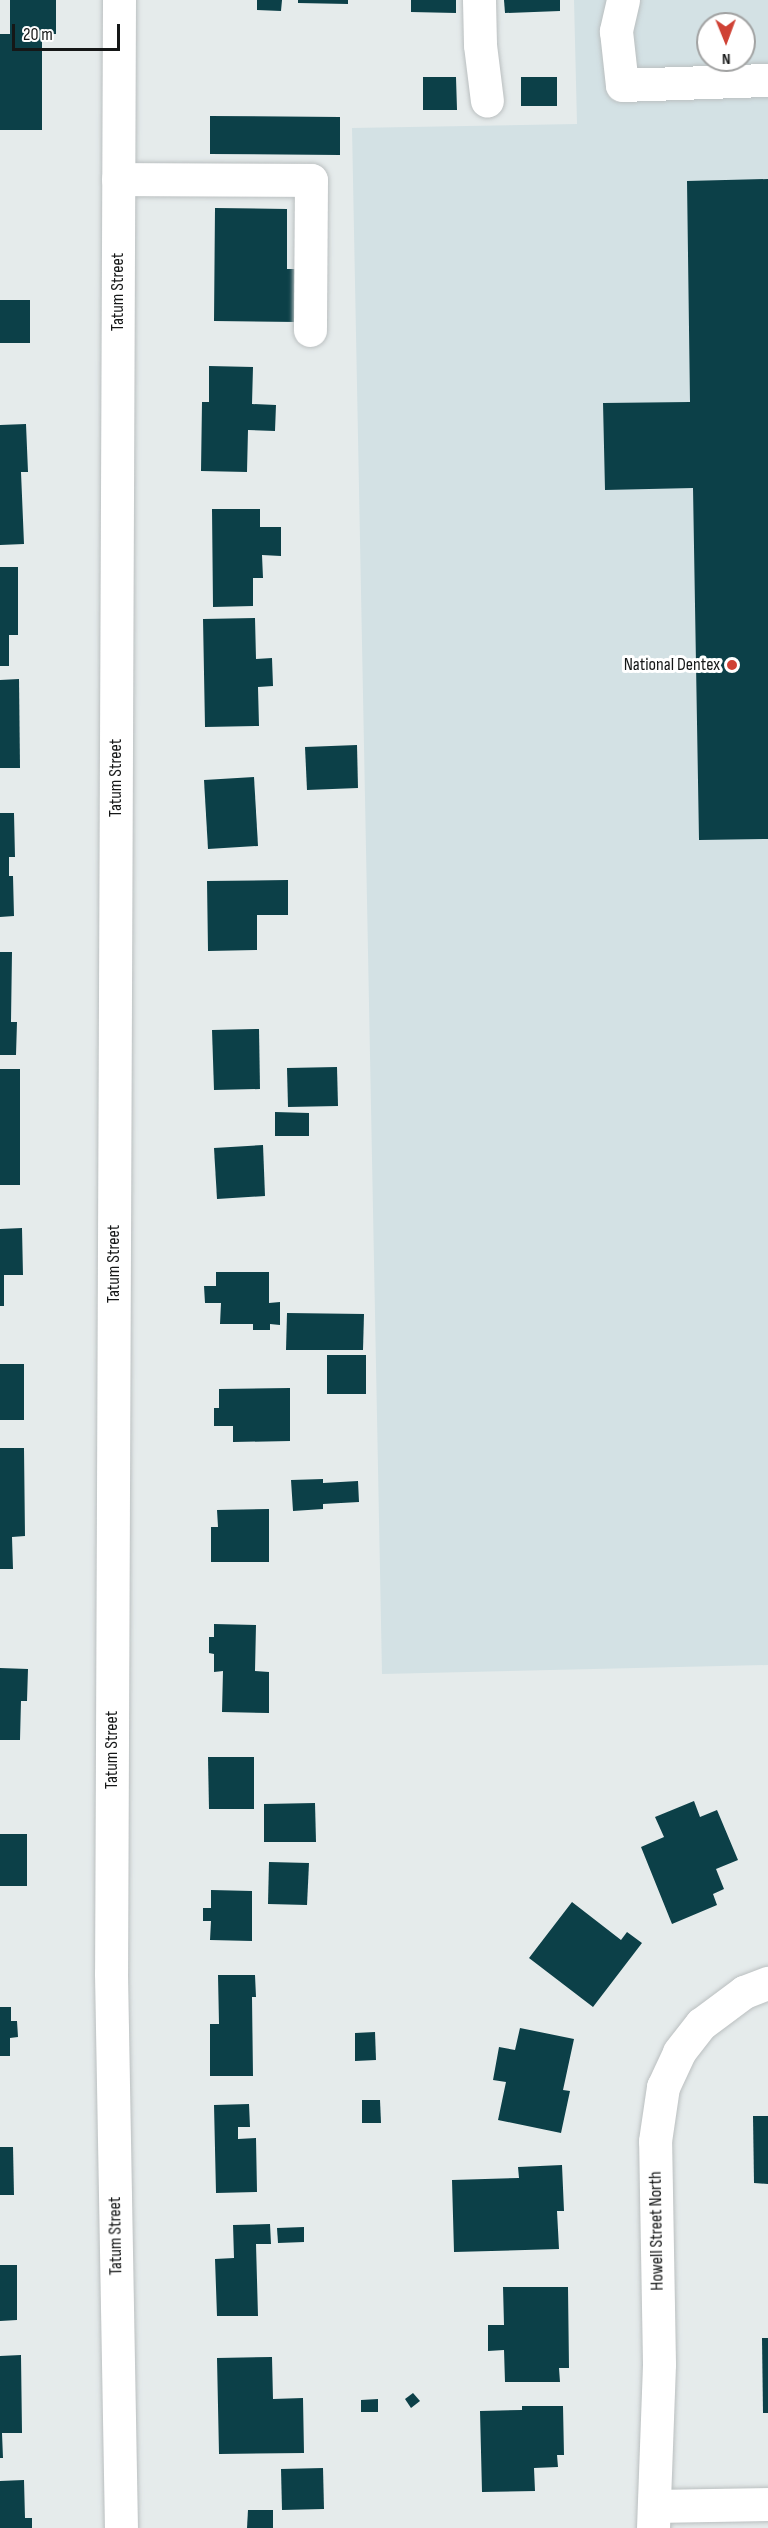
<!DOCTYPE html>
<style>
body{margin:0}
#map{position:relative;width:768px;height:2528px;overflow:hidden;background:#e5ebeb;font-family:"Sofia Sans Condensed",sans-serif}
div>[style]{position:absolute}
.built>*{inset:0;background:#d3e1e4}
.building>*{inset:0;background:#0c4048}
.roads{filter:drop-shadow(0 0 2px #babfc0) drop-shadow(0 0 2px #babfc0)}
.minor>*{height:33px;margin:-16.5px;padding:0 16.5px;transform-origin:16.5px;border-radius:16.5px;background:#fff}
.dots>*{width:16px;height:16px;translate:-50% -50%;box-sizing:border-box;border:3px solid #fff;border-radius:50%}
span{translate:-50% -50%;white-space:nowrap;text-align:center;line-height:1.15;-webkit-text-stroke:6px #fff;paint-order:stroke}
.street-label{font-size:18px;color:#151717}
.poi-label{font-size:18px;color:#151717}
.right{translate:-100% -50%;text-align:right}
.north{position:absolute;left:696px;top:12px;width:60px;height:60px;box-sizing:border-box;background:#fff;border:2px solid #a1a2a2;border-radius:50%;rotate:179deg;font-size:16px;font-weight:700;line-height:24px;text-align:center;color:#151717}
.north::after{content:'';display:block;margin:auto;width:21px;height:27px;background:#cf4235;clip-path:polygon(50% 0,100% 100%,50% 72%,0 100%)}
.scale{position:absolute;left:12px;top:24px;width:108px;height:27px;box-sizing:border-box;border:3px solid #151717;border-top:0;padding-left:8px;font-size:18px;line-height:21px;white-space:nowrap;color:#151717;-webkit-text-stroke:4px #fff;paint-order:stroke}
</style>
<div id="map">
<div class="built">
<i style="clip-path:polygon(evenodd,574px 0,768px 0,768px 1665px,382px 1674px,352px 128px,577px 124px,574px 0,708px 24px,744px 24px,744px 60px,708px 60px,708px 24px)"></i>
</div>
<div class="building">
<i style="clip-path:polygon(10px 0,56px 0,56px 34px,42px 34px,42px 130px,0 130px,0 34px,10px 34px)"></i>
<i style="clip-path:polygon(257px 0,282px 0,281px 11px,257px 10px)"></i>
<i style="clip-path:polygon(298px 0,348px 0,348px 4px,298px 3px)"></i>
<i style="clip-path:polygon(411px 0,456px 0,456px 13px,411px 12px)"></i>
<i style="clip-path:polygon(504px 0,560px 0,560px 11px,505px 13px)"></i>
<i style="clip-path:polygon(423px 77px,456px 77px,457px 110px,423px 110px)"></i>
<i style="clip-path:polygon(521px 77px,557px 77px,557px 106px,521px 106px)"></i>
<i style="clip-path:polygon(210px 116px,340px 117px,340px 155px,210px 154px)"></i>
<i style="clip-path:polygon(768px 179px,768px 839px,699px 840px,693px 488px,605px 490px,603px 403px,690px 402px,687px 181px)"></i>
<i style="clip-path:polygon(215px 208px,287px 209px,287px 269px,297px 269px,297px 322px,214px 321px)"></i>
<i style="clip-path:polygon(0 300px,30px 300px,30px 343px,0 343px)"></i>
<i style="clip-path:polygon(209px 366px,253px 367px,252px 404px,276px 405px,275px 431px,248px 430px,247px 472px,201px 471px,202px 402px,209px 402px)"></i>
<i style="clip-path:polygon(26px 424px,28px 472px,21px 472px,24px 544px,0 545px,0 425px)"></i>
<i style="clip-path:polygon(212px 509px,260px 509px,260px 527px,281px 527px,281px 556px,262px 555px,263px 578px,253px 578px,253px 606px,213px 607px)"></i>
<i style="clip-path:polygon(0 567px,18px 567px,18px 635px,9px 635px,9px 666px,0 666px)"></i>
<i style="clip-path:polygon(255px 618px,256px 659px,272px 658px,273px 686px,258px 687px,259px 726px,205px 727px,203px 619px)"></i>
<i style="clip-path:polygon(19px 679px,20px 768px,0 768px,0 680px)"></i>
<i style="clip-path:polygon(357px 745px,358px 788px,307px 790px,305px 747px)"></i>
<i style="clip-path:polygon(254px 777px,258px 846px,208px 849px,204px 780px)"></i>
<i style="clip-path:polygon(0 813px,14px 813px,15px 857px,9px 857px,9px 876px,13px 876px,14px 916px,0 917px)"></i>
<i style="clip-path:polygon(288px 880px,288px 915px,257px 915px,257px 950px,208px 951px,207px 881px)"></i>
<i style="clip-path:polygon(0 952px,12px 952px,11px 1022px,17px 1022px,16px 1055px,0 1055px)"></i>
<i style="clip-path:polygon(259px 1029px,260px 1089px,214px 1090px,212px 1030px)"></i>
<i style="clip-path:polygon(337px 1067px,338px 1106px,288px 1107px,287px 1068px)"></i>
<i style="clip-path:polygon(0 1069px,20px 1069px,20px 1185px,0 1185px)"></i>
<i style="clip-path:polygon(275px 1112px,309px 1113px,309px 1136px,275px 1136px)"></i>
<i style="clip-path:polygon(263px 1145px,265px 1196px,217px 1199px,214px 1148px)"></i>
<i style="clip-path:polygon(22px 1228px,23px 1275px,4px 1275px,4px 1306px,0 1306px,0 1229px)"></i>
<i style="clip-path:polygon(216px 1272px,269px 1272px,269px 1303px,280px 1302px,280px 1325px,270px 1324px,270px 1330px,253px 1330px,253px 1324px,220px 1324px,221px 1303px,205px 1303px,204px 1286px,216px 1286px)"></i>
<i style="clip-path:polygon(287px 1313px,364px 1314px,363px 1350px,286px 1350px)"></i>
<i style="clip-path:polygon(327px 1355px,366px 1355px,366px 1394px,327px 1394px)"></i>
<i style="clip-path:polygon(0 1364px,24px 1364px,24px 1420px,0 1420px)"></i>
<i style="clip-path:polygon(290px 1388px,290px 1441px,233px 1442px,233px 1426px,214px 1426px,214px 1408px,219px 1408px,219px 1389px)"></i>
<i style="clip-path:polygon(0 1448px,24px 1448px,25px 1536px,12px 1537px,13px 1569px,0 1569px)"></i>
<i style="clip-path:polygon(323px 1479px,323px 1483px,358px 1481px,359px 1502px,323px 1504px,323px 1509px,293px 1511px,291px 1480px)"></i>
<i style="clip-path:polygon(269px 1509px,269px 1562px,211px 1562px,211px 1527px,218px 1527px,217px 1510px)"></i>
<i style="clip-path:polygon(214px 1624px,256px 1625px,255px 1671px,269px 1672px,269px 1713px,222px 1712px,223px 1671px,214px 1672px,214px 1654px,209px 1653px,209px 1637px,214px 1637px)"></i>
<i style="clip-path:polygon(0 1668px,28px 1669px,27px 1701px,21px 1701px,20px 1740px,0 1740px)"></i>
<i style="clip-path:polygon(208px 1757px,254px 1757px,254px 1809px,209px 1809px)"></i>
<i style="clip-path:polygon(694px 1801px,700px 1817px,717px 1810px,738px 1860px,716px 1869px,724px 1889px,713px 1894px,717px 1905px,672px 1924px,641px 1847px,664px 1837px,655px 1817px)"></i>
<i style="clip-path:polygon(315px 1803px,316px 1842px,264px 1842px,264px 1804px)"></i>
<i style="clip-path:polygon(0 1834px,27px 1834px,27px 1886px,0 1886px)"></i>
<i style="clip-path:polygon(269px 1862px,309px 1863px,307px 1905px,268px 1904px)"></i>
<i style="clip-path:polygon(211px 1890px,252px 1891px,252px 1941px,210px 1940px,211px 1921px,203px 1921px,203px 1908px,211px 1908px)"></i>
<i style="clip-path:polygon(572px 1902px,621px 1940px,627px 1932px,642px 1943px,593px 2007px,529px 1958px)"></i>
<i style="clip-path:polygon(218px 1975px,255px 1975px,256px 1997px,252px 1997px,253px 2076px,210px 2076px,210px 2024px,219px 2024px)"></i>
<i style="clip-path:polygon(0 2007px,11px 2007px,11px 2021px,17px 2021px,18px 2037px,10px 2038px,10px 2056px,0 2056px)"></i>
<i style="clip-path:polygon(520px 2028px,574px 2039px,563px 2090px,570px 2091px,561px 2133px,498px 2120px,506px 2082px,493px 2080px,499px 2047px,515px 2050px)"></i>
<i style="clip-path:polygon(375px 2032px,376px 2060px,355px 2061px,355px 2033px)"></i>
<i style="clip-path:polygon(362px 2100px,380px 2100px,381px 2123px,362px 2123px)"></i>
<i style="clip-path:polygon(249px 2104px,250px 2127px,238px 2127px,238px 2139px,256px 2138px,257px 2192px,216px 2193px,214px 2105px)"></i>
<i style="clip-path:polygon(753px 2116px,768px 2116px,768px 2184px,754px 2183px)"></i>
<i style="clip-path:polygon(0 2147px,13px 2147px,14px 2195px,0 2195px)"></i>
<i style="clip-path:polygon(562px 2165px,564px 2211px,557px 2211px,559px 2249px,454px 2252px,452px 2180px,519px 2178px,518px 2167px)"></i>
<i style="clip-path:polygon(270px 2224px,271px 2244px,256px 2244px,258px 2316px,217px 2316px,215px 2259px,234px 2258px,233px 2225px)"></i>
<i style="clip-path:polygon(304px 2227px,304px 2242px,278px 2243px,277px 2228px)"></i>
<i style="clip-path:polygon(0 2265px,17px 2265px,17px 2320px,0 2321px)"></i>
<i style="clip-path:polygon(503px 2287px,568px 2287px,569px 2368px,559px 2368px,560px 2382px,505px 2382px,504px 2350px,488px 2351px,488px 2325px,504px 2325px)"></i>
<i style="clip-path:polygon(762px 2338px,768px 2338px,768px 2413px,763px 2413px)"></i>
<i style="clip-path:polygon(21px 2355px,22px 2433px,2px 2433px,3px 2458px,0 2458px,0 2356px)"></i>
<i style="clip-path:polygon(272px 2357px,273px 2399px,303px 2398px,304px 2453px,219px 2454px,217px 2358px)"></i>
<i style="clip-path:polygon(413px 2393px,420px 2401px,411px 2408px,405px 2399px)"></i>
<i style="clip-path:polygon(378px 2399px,378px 2412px,361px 2412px,361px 2400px)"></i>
<i style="clip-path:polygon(522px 2406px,563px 2406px,564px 2455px,557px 2455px,558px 2467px,534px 2468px,535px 2491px,482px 2492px,480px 2411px,522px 2410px)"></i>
<i style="clip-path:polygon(323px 2468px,324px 2509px,282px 2510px,281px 2469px)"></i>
<i style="clip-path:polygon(24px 2480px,25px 2518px,32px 2518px,32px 2528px,0 2528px,0 2481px)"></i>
<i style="clip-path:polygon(248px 2510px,273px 2510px,273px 2528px,247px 2528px)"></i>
</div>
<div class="roads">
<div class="minor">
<i style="left:119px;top:0;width:1973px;rotate:90.23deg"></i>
<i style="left:111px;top:1973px;width:555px;rotate:88.97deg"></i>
<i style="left:479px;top:0;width:45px;rotate:88.7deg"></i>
<i style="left:480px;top:45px;width:56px;rotate:82.9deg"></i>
<i style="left:623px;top:0;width:32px;rotate:103deg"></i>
<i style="left:616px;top:31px;width:54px;rotate:83.7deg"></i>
<i style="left:622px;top:85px;width:146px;rotate:-2deg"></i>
<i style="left:118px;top:179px;width:193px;rotate:0.3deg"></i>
<i style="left:311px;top:180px;width:150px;rotate:90.4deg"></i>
<i style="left:655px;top:2506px;width:113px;rotate:-1deg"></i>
<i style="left:653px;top:2528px;width:164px;rotate:-87.9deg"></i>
<i style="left:659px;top:2364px;width:223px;rotate:-91deg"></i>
<i style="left:655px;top:2141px;width:55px;rotate:-81.6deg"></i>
<i style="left:663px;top:2087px;width:38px;rotate:-65deg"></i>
<i style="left:679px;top:2052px;width:36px;rotate:-52deg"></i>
<i style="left:701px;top:2024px;width:54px;rotate:-36.7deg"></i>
<i style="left:744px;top:1992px;width:26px;rotate:-21deg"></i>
</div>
</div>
<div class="dots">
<i style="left:732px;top:665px;background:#cf4235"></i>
</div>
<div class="street-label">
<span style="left:118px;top:292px;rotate:-90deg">Tatum Street</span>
<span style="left:116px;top:778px;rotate:-90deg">Tatum Street</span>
<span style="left:114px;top:1264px;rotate:-90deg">Tatum Street</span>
<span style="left:112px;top:1750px;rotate:-90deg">Tatum Street</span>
<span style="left:657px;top:2231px;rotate:-91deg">Howell Street North</span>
<span style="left:116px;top:2236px;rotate:-91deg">Tatum Street</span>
</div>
<div class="poi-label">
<span class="right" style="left:720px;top:665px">National Dentex</span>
</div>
<div class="north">N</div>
<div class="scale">20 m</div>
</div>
